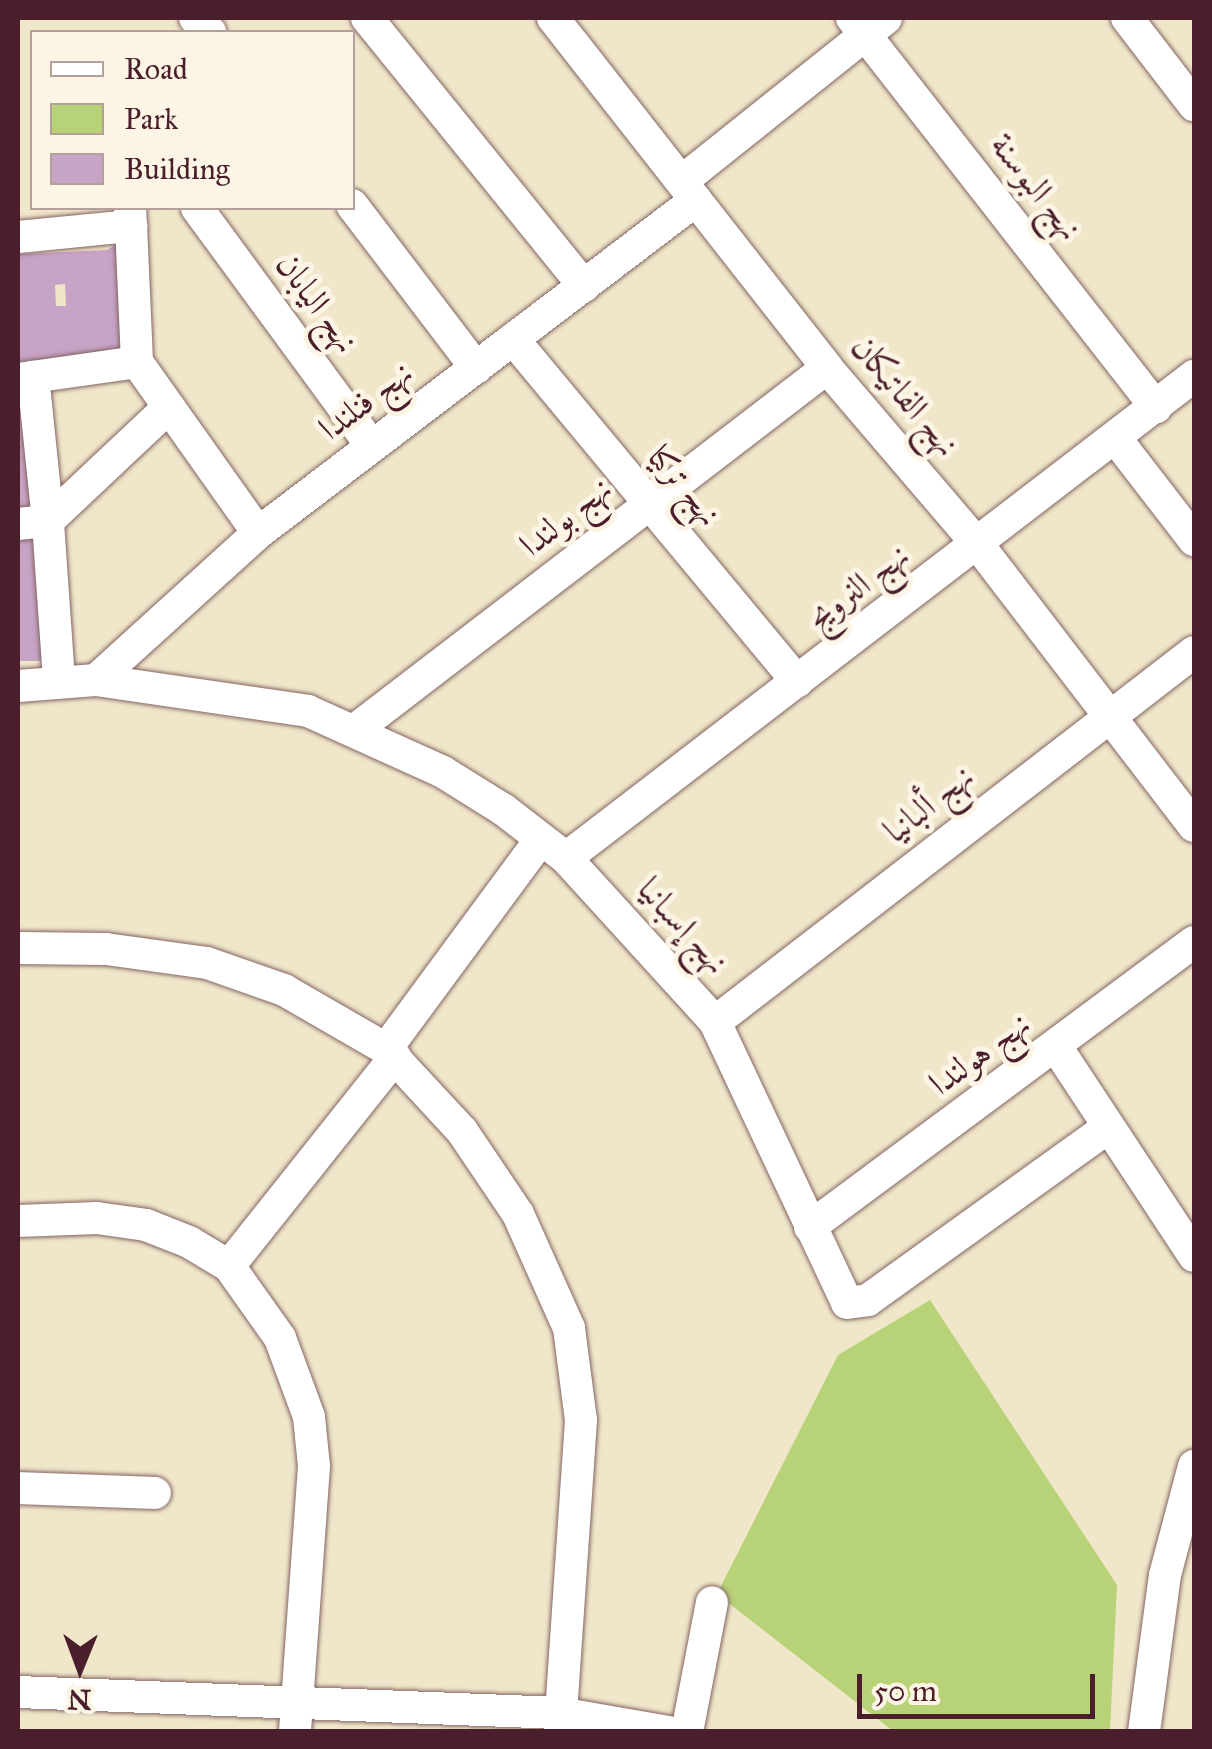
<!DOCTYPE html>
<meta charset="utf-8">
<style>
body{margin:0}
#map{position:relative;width:1212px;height:1749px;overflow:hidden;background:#f0e7ca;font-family:"IM FELL Great Primer",Amiri,serif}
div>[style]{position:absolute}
.green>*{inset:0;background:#b7d277}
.building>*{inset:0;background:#c7a3c6}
.roads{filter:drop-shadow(0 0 2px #846563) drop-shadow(0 0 2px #846563)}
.minor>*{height:32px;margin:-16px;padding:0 16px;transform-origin:16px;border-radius:16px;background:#fff}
span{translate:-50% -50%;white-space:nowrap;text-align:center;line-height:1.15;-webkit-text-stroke:10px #fcf5e5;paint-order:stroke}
.street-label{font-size:35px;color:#4a1f2b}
.frame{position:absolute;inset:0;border:20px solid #4a1f2b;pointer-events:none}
.legend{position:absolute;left:30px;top:30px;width:325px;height:180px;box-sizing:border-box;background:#fcf5e5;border:2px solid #b59f9b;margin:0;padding:12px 18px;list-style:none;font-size:30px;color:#4a1f2b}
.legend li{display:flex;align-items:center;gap:20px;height:50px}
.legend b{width:50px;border:2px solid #b59f9b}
.north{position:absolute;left:30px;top:1619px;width:100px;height:100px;-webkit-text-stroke:8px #fcf5e5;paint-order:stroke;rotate:181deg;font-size:28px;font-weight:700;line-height:40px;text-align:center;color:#4a1f2b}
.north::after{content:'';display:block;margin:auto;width:35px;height:45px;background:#4a1f2b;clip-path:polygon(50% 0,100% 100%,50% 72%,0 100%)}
.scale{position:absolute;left:857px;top:1674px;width:238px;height:45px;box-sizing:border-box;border:5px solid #4a1f2b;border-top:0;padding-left:12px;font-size:30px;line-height:35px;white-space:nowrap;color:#4a1f2b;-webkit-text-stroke:8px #fcf5e5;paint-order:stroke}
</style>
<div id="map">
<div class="green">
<i style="clip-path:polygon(930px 1300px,1117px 1585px,1110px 1731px,893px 1731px,717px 1594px,838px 1355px)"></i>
</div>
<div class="building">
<i style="clip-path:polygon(evenodd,119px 243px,124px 357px,18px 370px,18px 254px,107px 250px,119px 243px,65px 284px,66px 306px,56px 306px,55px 285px,65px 284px)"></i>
<i style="clip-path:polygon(18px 402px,28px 402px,40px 518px,18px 519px)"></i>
<i style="clip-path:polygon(40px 533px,50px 605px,37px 606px,44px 661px,18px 661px,18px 536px)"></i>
</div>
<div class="roads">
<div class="minor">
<i style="left:195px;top:18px;width:21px;rotate:43deg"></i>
<i style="left:367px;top:18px;width:345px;rotate:51deg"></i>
<i style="left:553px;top:18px;width:444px;rotate:51.9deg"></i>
<i style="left:827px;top:368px;width:234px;rotate:49.5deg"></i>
<i style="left:979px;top:546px;width:353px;rotate:52.5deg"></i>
<i style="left:852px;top:18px;width:494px;rotate:52deg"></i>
<i style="left:1127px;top:18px;width:110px;rotate:52.4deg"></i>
<i style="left:682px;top:181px;width:261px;rotate:-38.6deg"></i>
<i style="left:352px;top:205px;width:205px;rotate:52.7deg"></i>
<i style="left:197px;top:208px;width:295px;rotate:53.7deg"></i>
<i style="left:18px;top:237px;width:114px;rotate:-5.6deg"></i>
<i style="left:131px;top:226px;width:18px;rotate:-93deg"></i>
<i style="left:513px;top:339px;width:445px;rotate:50.3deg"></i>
<i style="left:137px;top:362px;width:209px;rotate:54.7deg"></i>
<i style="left:18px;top:379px;width:120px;rotate:-8.1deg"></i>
<i style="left:137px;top:362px;width:136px;rotate:-92.5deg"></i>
<i style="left:1116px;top:439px;width:128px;rotate:52.3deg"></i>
<i style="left:18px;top:524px;width:30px;rotate:-6deg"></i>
<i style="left:48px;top:521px;width:145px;rotate:-95.9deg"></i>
<i style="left:59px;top:680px;width:159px;rotate:-94deg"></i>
<i style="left:48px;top:521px;width:166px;rotate:-43.3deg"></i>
<i style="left:96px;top:680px;width:219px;rotate:-42.2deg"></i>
<i style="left:258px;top:533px;width:550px;rotate:-37.24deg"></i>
<i style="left:18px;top:686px;width:78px;rotate:-4.4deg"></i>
<i style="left:96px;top:680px;width:214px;rotate:8.3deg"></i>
<i style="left:308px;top:711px;width:148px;rotate:24.3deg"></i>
<i style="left:443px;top:772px;width:72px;rotate:31.9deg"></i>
<i style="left:504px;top:810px;width:78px;rotate:37.7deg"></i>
<i style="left:566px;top:858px;width:222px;rotate:47.7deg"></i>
<i style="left:715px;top:1022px;width:310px;rotate:64.8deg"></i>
<i style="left:847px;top:1303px;width:21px;rotate:-8deg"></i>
<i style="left:868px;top:1300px;width:294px;rotate:-35.7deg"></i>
<i style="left:355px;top:730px;width:595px;rotate:-37.49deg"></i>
<i style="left:566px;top:858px;width:792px;rotate:-37.51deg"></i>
<i style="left:18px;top:948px;width:88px;rotate:0.7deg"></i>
<i style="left:106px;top:949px;width:102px;rotate:7.9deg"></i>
<i style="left:207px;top:963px;width:82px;rotate:19.3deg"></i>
<i style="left:284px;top:990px;width:118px;rotate:30deg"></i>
<i style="left:386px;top:1049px;width:112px;rotate:47.2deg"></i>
<i style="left:462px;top:1131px;width:100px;rotate:56deg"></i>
<i style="left:518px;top:1214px;width:125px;rotate:65.9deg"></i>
<i style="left:569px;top:1328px;width:93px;rotate:82.6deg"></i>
<i style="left:581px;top:1420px;width:313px;rotate:93.9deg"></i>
<i style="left:715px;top:1022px;width:605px;rotate:-37.68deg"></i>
<i style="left:1057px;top:1048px;width:249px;rotate:56.6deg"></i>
<i style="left:386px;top:1049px;width:261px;rotate:-53.6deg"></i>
<i style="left:18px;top:1221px;width:79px;rotate:-2.2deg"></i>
<i style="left:97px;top:1218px;width:49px;rotate:8.1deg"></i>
<i style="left:146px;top:1225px;width:46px;rotate:21.6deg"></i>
<i style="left:189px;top:1242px;width:47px;rotate:31deg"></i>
<i style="left:229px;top:1266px;width:88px;rotate:54.7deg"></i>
<i style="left:280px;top:1338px;width:84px;rotate:69.8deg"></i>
<i style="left:309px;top:1417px;width:49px;rotate:84.2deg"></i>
<i style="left:314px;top:1466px;width:267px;rotate:94.1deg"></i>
<i style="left:810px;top:1227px;width:478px;rotate:-36.6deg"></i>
<i style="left:229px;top:1266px;width:267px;rotate:-51.5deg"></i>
<i style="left:18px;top:1488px;width:137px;rotate:2.1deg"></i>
<i style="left:18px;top:1692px;width:541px;rotate:2.22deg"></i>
<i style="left:559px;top:1713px;width:111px;rotate:9.9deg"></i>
<i style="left:687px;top:1732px;width:132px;rotate:-79.1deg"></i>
<i style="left:1144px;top:1732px;width:158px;rotate:-82.4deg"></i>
<i style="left:1165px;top:1575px;width:113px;rotate:-75.1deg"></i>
</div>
</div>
<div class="street-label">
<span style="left:1036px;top:187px;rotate:52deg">نهج البوسنة</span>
<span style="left:317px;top:303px;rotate:54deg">نهج اليابان</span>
<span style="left:905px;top:396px;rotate:50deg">نهج الفاتيكان</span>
<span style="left:366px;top:401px;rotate:-37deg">نهج فنلندا</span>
<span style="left:684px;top:486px;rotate:50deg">نهج تركيا</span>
<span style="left:566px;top:517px;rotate:-38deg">نهج بولندا</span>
<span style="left:858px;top:587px;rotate:-37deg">نهج النرويج</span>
<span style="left:929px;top:804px;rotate:-38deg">نهج ألبانيا</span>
<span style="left:683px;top:926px;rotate:48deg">نهج إسبانيا</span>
<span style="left:980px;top:1054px;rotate:-36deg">نهج هولندا</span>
</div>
<div class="frame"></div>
<ul class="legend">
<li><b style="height:12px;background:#fff"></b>Road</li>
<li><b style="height:28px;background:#b7d277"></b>Park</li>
<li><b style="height:28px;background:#c7a3c6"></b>Building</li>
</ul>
<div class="north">N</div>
<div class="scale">50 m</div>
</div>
